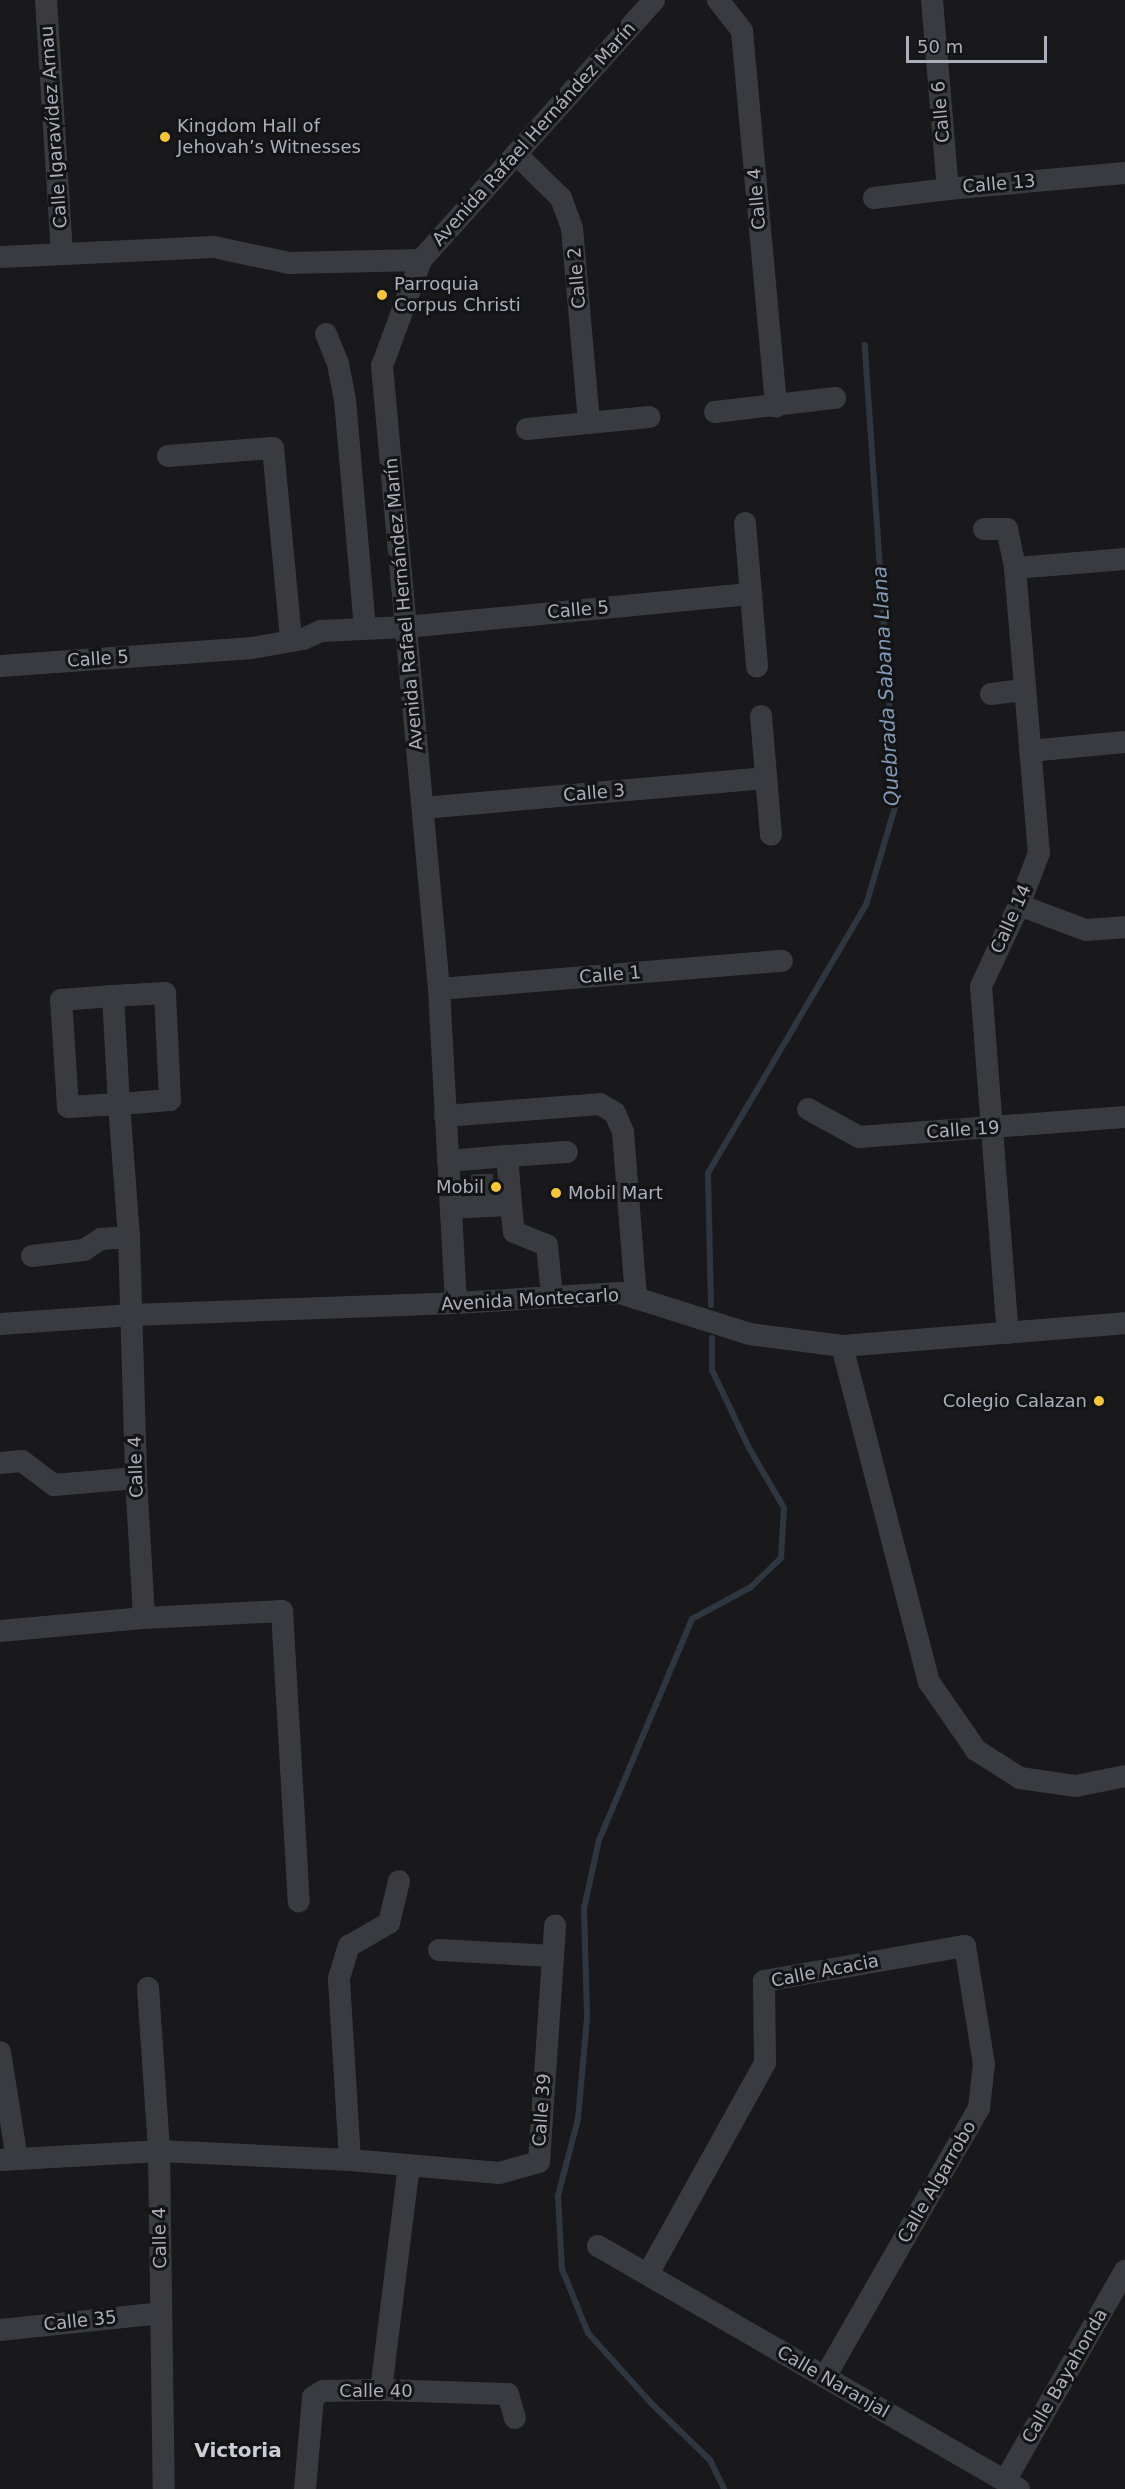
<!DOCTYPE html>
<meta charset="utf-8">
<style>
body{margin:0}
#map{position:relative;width:1125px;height:2489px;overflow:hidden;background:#19191b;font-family:"DejaVu Sans",sans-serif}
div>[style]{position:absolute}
.stream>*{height:6px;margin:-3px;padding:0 3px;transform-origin:3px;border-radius:3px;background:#2e3740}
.minor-tunnel>*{height:22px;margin-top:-11px;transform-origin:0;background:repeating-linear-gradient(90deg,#36373b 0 22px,transparent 0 33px)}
.minor>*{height:22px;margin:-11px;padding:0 11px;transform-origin:11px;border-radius:11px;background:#3a3a41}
.dots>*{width:16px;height:16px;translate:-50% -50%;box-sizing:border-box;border:3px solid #141416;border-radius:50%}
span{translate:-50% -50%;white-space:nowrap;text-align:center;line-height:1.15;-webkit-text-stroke:6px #141416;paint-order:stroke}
.street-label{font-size:18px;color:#abafbb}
.poi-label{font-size:18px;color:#abafbb}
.left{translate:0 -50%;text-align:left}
.right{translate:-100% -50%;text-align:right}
.water-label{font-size:20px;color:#829ab7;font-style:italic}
.neighbourhood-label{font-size:20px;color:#ccced7;font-weight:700}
.scale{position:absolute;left:906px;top:36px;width:141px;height:27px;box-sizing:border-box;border:3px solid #abafbb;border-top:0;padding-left:8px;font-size:18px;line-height:21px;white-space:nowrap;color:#abafbb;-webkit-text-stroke:4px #141416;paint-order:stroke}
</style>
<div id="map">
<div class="stream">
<i style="left:711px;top:1305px;width:132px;rotate:-91.3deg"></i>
<i style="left:708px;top:1173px;width:311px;rotate:-59.5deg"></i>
<i style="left:866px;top:905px;width:105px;rotate:-73.5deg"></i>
<i style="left:896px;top:804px;width:460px;rotate:-93.9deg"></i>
<i style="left:712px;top:1338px;width:32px;rotate:90deg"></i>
<i style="left:712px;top:1370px;width:86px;rotate:64.6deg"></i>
<i style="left:749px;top:1448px;width:69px;rotate:59.7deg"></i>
<i style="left:784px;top:1508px;width:50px;rotate:93.4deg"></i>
<i style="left:781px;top:1558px;width:42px;rotate:136deg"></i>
<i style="left:751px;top:1587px;width:67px;rotate:151.5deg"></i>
<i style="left:692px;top:1619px;width:240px;rotate:112.8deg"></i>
<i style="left:599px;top:1840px;width:70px;rotate:102.4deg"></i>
<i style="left:584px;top:1908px;width:110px;rotate:88.4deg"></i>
<i style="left:587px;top:2018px;width:101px;rotate:95.1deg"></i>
<i style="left:578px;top:2119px;width:80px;rotate:104.6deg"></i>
<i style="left:558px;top:2196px;width:73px;rotate:86.9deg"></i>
<i style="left:562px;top:2269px;width:69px;rotate:67.9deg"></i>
<i style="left:588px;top:2333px;width:96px;rotate:48deg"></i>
<i style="left:652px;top:2404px;width:81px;rotate:44deg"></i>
<i style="left:710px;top:2460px;width:32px;rotate:64deg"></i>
</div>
<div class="minor-tunnel">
<i style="left:482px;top:1174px;width:22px;rotate:87deg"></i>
</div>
<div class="minor">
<i style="left:46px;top:0;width:254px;rotate:86.4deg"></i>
<i style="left:718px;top:0;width:39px;rotate:52deg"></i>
<i style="left:742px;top:31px;width:377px;rotate:84.8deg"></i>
<i style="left:932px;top:0;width:190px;rotate:85.2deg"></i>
<i style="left:516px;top:154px;width:63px;rotate:44.4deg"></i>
<i style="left:561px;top:198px;width:32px;rotate:70deg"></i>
<i style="left:572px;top:228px;width:196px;rotate:85deg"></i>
<i style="left:874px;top:198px;width:75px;rotate:-6.9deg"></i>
<i style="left:948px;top:189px;width:178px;rotate:-5.2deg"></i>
<i style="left:0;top:257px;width:214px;rotate:-2.7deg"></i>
<i style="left:214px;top:247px;width:77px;rotate:12deg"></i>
<i style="left:289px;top:263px;width:132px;rotate:-1.3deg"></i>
<i style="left:326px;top:334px;width:32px;rotate:68deg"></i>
<i style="left:338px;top:364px;width:37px;rotate:79deg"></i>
<i style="left:345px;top:400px;width:229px;rotate:85deg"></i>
<i style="left:715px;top:412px;width:121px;rotate:-6.7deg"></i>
<i style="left:527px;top:429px;width:123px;rotate:-5.6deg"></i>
<i style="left:168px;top:456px;width:105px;rotate:-4.4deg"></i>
<i style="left:273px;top:448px;width:193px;rotate:84.6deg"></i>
<i style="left:745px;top:523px;width:144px;rotate:85.2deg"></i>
<i style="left:984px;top:529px;width:23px"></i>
<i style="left:1007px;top:529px;width:40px;rotate:78deg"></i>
<i style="left:1015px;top:568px;width:286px;rotate:85.2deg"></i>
<i style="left:1039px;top:853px;width:56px;rotate:111deg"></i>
<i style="left:1019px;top:905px;width:89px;rotate:115.1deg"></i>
<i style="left:981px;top:986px;width:348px;rotate:85.6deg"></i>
<i style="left:1015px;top:568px;width:110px;rotate:-4.7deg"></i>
<i style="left:0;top:666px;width:253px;rotate:-4.1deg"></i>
<i style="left:252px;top:648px;width:52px;rotate:-10deg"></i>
<i style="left:303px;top:639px;width:20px;rotate:-24deg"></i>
<i style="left:321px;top:631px;width:85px;rotate:-2.7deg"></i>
<i style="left:406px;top:627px;width:347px;rotate:-5.5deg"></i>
<i style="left:991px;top:694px;width:34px;rotate:-7deg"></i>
<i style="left:761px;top:716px;width:119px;rotate:85.2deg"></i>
<i style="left:1030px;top:751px;width:95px;rotate:-5.4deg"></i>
<i style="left:423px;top:808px;width:343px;rotate:-5deg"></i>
<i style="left:1019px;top:905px;width:72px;rotate:20.5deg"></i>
<i style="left:1086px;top:930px;width:39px;rotate:-4deg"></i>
<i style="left:439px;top:989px;width:344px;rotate:-4.7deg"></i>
<i style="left:113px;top:996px;width:52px;rotate:-3.3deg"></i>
<i style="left:165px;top:993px;width:107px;rotate:87.3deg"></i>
<i style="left:170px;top:1100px;width:51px;rotate:175.5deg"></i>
<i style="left:119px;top:1104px;width:51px;rotate:176.6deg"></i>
<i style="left:68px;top:1107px;width:107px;rotate:-93.7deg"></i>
<i style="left:61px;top:1000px;width:52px;rotate:-4.4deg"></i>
<i style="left:113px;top:996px;width:108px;rotate:86.8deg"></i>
<i style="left:119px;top:1104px;width:133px;rotate:85.7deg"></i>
<i style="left:129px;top:1237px;width:241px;rotate:88.3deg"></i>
<i style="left:136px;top:1478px;width:140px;rotate:86.7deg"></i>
<i style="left:808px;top:1109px;width:58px;rotate:28.8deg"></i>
<i style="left:859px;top:1137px;width:267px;rotate:-4.3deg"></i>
<i style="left:445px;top:1116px;width:155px;rotate:-4.4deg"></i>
<i style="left:600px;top:1104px;width:17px;rotate:31deg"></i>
<i style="left:615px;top:1113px;width:21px;rotate:67deg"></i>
<i style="left:623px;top:1132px;width:167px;rotate:85.5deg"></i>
<i style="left:507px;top:1156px;width:60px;rotate:-3.8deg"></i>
<i style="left:448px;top:1161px;width:59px;rotate:-4.8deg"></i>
<i style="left:507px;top:1156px;width:49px;rotate:85.3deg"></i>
<i style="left:451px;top:1208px;width:60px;rotate:-2.9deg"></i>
<i style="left:511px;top:1205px;width:27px;rotate:84deg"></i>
<i style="left:514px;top:1232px;width:35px;rotate:22deg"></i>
<i style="left:547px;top:1245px;width:51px;rotate:84.4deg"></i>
<i style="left:32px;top:1256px;width:52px;rotate:-6.6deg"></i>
<i style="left:84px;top:1250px;width:20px;rotate:-33deg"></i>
<i style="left:101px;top:1239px;width:28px;rotate:-4deg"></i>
<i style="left:456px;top:1303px;width:314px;rotate:-93.1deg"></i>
<i style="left:439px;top:989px;width:626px;rotate:-95.23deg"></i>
<i style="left:382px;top:366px;width:113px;rotate:-69.8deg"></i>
<i style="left:421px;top:260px;width:349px;rotate:-48.1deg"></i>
<i style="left:0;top:1324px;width:132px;rotate:-3.9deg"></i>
<i style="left:132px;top:1315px;width:324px;rotate:-2.1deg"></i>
<i style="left:456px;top:1303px;width:164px;rotate:-3.5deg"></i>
<i style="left:620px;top:1293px;width:136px;rotate:17.5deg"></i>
<i style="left:750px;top:1334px;width:93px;rotate:7.4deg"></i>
<i style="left:842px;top:1346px;width:284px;rotate:-4.6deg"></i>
<i style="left:842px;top:1346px;width:347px;rotate:75.5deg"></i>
<i style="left:929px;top:1682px;width:83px;rotate:55.3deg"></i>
<i style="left:976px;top:1750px;width:52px;rotate:32.5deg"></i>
<i style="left:1020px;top:1778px;width:57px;rotate:8.1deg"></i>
<i style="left:1076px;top:1786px;width:50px;rotate:-11.5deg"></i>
<i style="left:0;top:1463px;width:22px;rotate:-5deg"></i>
<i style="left:22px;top:1461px;width:40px;rotate:37deg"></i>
<i style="left:54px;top:1485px;width:82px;rotate:-4.9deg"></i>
<i style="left:0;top:1631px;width:145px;rotate:-5.2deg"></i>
<i style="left:144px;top:1618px;width:138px;rotate:-2.9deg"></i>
<i style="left:282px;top:1611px;width:291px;rotate:86.7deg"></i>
<i style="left:439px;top:1950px;width:114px;rotate:3deg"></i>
<i style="left:148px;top:1988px;width:163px;rotate:86.1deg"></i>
<i style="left:159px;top:2151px;width:338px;rotate:89.2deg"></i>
<i style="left:0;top:2052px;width:108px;rotate:81deg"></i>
<i style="left:0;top:2160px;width:159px;rotate:-3.2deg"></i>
<i style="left:159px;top:2151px;width:191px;rotate:2.7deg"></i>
<i style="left:350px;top:2160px;width:150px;rotate:5deg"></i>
<i style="left:499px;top:2173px;width:41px;rotate:-15.4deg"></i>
<i style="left:539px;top:2162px;width:237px;rotate:-86.1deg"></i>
<i style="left:350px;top:2160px;width:182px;rotate:-93.5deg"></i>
<i style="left:339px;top:1978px;width:34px;rotate:-73deg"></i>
<i style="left:349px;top:1946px;width:46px;rotate:-29.9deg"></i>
<i style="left:389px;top:1923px;width:43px;rotate:-76.6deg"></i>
<i style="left:598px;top:2246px;width:486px;rotate:30deg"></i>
<i style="left:648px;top:2274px;width:241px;rotate:-61deg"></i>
<i style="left:765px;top:2063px;width:82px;rotate:-90.7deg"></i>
<i style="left:764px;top:1981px;width:204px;rotate:-9.9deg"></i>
<i style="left:965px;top:1946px;width:120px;rotate:80.9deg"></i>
<i style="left:984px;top:2064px;width:44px;rotate:96.5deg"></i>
<i style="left:979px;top:2108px;width:310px;rotate:119.8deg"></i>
<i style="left:0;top:2330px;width:162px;rotate:-6deg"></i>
<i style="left:381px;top:2390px;width:226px;rotate:-82.9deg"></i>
<i style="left:1005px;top:2481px;width:242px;rotate:-60.3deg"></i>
<i style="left:305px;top:2489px;width:92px;rotate:-85deg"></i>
<i style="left:313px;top:2397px;width:12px;rotate:-31deg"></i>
<i style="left:323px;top:2391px;width:58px;rotate:-1deg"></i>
<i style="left:381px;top:2390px;width:127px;rotate:1.8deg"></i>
<i style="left:508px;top:2394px;width:25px;rotate:74deg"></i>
</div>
<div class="dots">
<i style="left:165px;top:137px;background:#f7c536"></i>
<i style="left:382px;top:295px;background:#f7c536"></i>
<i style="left:496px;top:1187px;background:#f7c536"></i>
<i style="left:556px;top:1193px;background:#f7c536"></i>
<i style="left:1099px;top:1401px;background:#f7c536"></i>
</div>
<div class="street-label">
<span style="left:941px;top:112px;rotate:-95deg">Calle 6</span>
<span style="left:54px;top:127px;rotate:-94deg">Calle Igaravídez Arnau</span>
<span style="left:534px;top:134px;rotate:-48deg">Avenida Rafael Hernández Marín</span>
<span style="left:999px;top:184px;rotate:-5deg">Calle 13</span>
<span style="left:757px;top:199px;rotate:-95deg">Calle 4</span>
<span style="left:577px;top:278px;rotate:-95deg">Calle 2</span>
<span style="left:404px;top:604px;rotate:-95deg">Avenida Rafael Hernández Marín</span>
<span style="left:578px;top:610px;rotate:-5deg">Calle 5</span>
<span style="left:98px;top:659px;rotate:-4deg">Calle 5</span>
<span style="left:594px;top:793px;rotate:-5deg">Calle 3</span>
<span style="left:1011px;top:919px;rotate:-66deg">Calle 14</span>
<span style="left:610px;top:975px;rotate:-5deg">Calle 1</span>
<span style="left:963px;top:1130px;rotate:-4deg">Calle 19</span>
<span style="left:530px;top:1300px;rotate:-3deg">Avenida Montecarlo</span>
<span style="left:136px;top:1467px;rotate:-92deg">Calle 4</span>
<span style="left:825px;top:1971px;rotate:-11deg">Calle Acacia</span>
<span style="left:542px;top:2110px;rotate:-86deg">Calle 39</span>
<span style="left:937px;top:2182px;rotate:-60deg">Calle Algarrobo</span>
<span style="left:160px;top:2238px;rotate:-91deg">Calle 4</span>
<span style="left:80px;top:2321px;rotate:-6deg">Calle 35</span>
<span style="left:1065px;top:2376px;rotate:-60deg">Calle Bayahonda</span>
<span style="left:833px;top:2382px;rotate:30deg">Calle Naranjal</span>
<span style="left:376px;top:2391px">Calle 40</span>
</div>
<div class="poi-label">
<span class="left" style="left:177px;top:137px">Kingdom Hall of<br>Jehovah’s Witnesses</span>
<span class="left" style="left:394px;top:295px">Parroquia<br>Corpus Christi</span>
<span class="right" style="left:484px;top:1187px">Mobil</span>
<span class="left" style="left:568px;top:1193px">Mobil Mart</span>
<span class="right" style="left:1087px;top:1401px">Colegio Calazan</span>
</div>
<div class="water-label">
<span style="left:886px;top:686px;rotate:-93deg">Quebrada Sabana Llana</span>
</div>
<div class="neighbourhood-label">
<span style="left:238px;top:2450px">Victoria</span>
</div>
<div class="scale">50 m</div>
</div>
